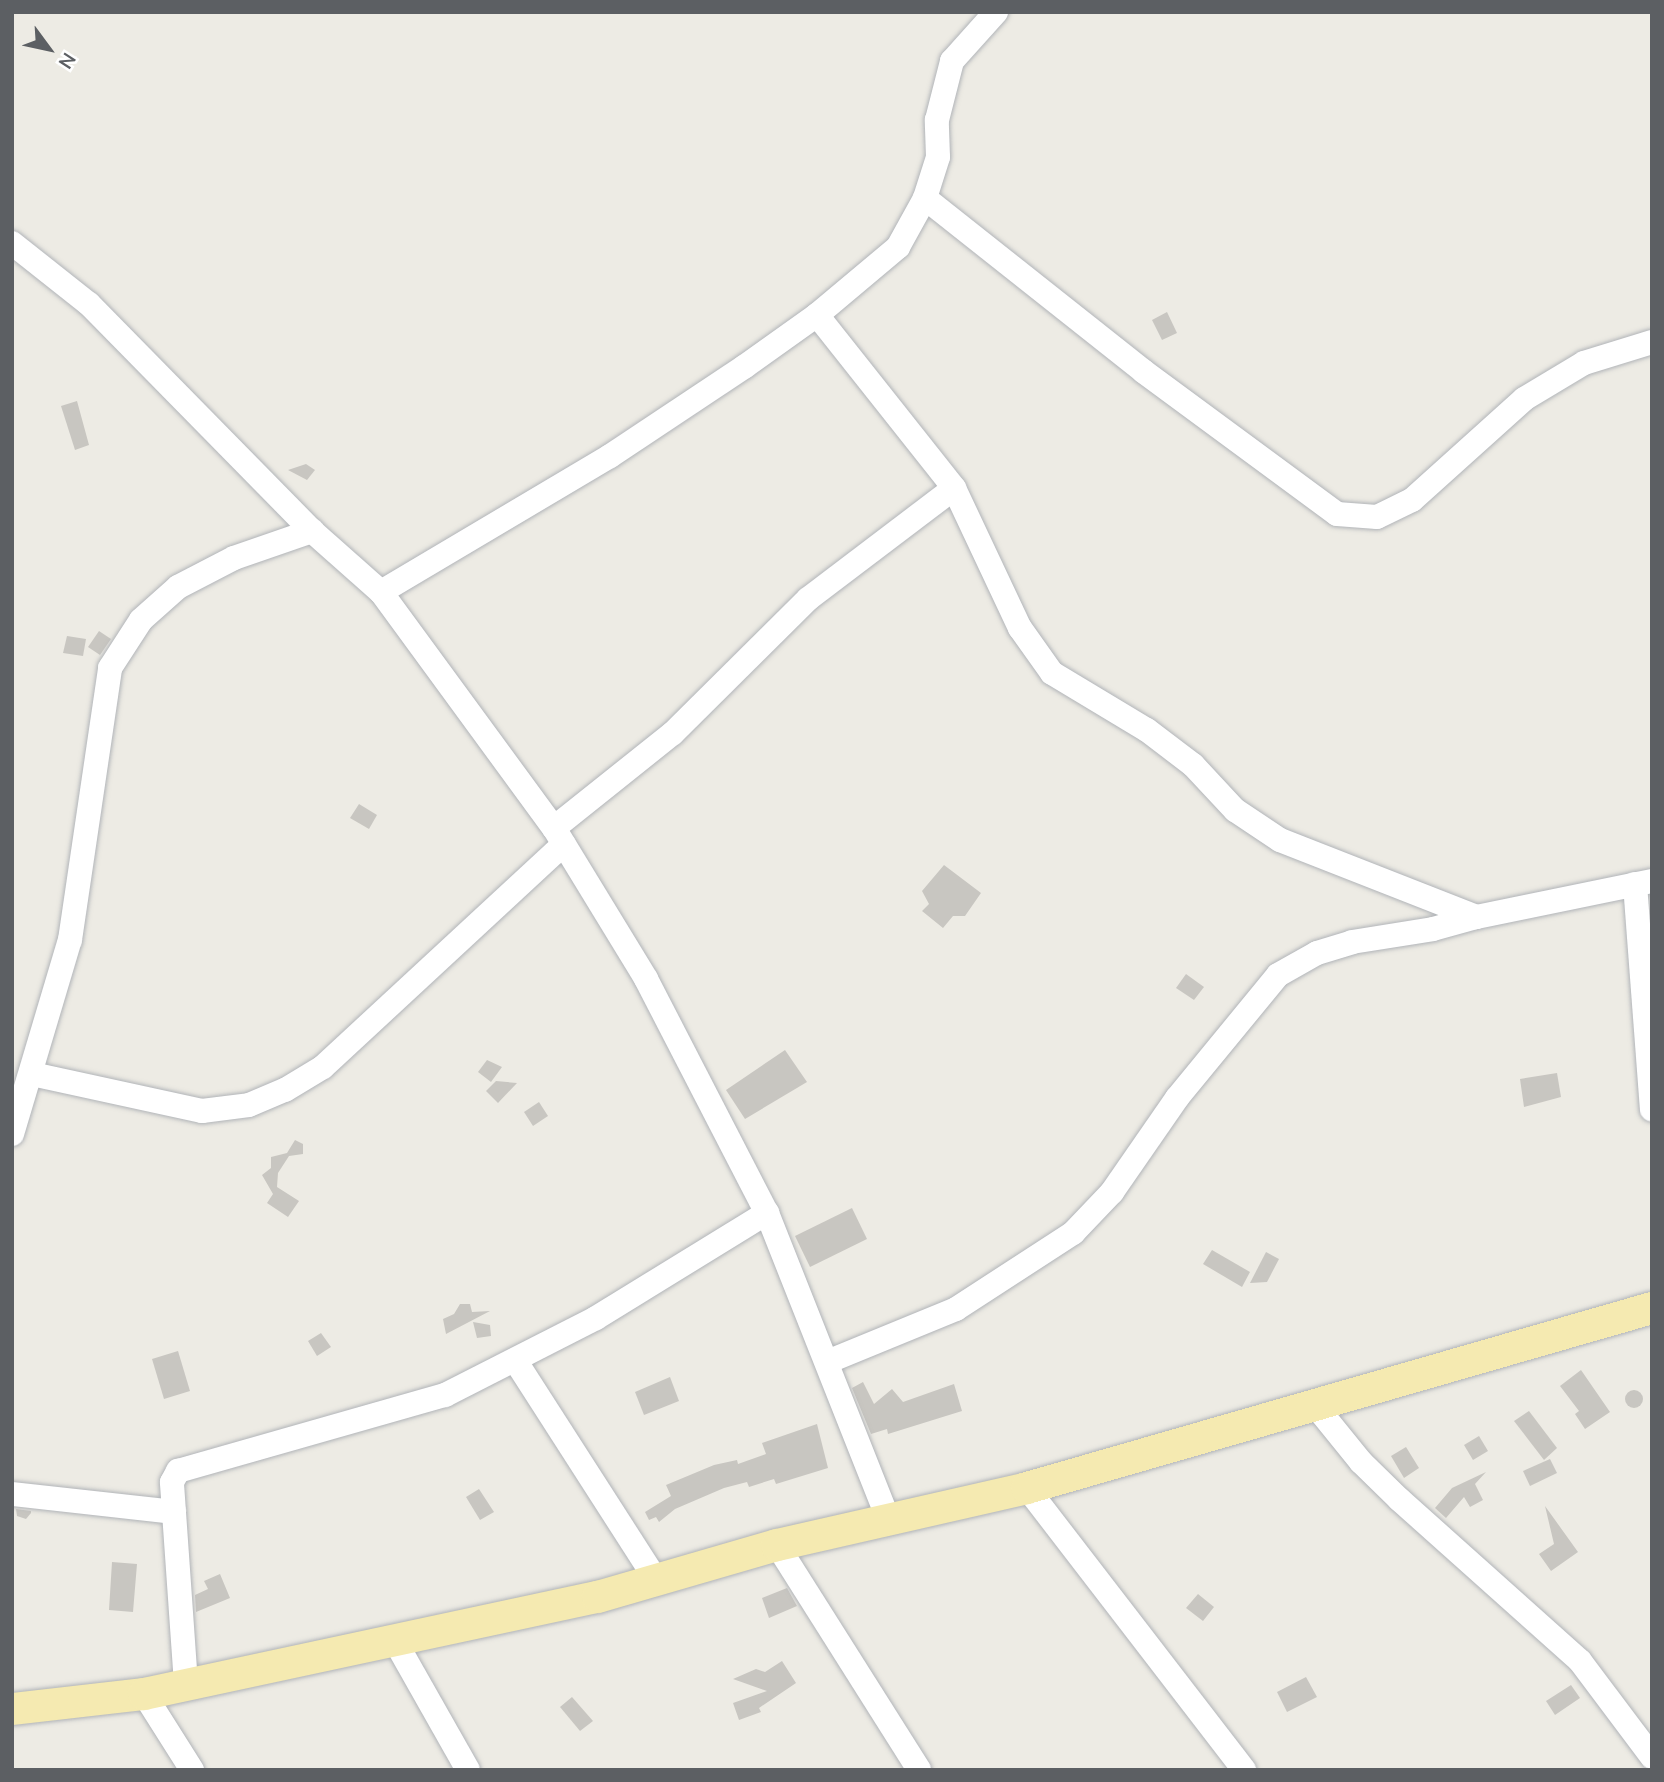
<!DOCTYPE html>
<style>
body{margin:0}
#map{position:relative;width:1664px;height:1782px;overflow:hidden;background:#edebe4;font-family:"Nunito Sans",sans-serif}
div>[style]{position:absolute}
.building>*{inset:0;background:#c8c6c1}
.round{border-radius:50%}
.roads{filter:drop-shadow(0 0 2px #b1b4b8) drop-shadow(0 0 2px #b1b4b8)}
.minor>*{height:24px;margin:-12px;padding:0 12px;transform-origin:12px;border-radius:12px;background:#fff}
.major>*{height:32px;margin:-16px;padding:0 16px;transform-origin:16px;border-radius:16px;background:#f5eab1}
span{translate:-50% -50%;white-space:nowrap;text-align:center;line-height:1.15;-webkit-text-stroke:5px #fff;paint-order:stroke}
.frame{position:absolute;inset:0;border:14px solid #5c5f63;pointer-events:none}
.north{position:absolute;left:14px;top:14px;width:70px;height:70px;-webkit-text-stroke:5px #fff;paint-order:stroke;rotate:123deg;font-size:19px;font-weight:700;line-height:28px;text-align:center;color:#5c5f63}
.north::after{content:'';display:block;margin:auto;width:24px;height:32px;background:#5c5f63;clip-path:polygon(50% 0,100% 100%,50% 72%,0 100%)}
</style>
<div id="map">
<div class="building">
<i style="clip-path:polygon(1167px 312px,1177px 333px,1162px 340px,1152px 320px)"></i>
<i style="clip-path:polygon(77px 401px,89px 445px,75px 450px,61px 406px)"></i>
<i style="clip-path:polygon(306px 464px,315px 470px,307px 480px,288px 470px)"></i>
<i style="clip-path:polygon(99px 631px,111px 639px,100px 655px,88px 647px)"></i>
<i style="clip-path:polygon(67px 636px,86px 639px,83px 656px,63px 653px)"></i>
<i style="clip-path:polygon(359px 804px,377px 815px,369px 829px,350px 818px)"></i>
<i style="clip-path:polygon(944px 865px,981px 893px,965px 916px,953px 916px,943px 928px,922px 911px,929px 904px,922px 891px)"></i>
<i style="clip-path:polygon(1186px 974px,1204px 987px,1194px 1000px,1176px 988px)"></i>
<i style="clip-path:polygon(785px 1050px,807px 1082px,745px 1119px,726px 1090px)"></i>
<i style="clip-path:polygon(487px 1060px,502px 1067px,491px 1082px,478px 1072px)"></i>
<i style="clip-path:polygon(1557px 1073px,1561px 1097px,1524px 1107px,1520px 1079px)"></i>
<i style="clip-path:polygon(496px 1081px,517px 1083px,498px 1103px,486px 1091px)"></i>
<i style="clip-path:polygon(539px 1102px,548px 1116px,533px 1126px,524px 1112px)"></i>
<i style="clip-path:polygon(295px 1140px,303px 1144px,303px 1154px,289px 1156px,278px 1173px,277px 1187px,299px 1201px,288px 1217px,267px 1203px,273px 1194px,262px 1175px,271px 1168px,271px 1157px,287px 1153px)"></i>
<i style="clip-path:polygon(852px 1208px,867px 1239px,810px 1267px,795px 1236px)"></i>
<i style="clip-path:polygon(1212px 1250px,1250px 1272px,1242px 1287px,1203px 1264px)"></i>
<i style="clip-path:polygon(1266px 1252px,1279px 1259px,1267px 1282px,1250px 1283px)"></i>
<i style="clip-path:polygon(460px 1304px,470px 1304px,472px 1312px,490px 1311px,446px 1334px,443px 1319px,454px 1314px)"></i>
<i style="clip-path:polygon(473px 1322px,490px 1325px,491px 1336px,477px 1338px)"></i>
<i style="clip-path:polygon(321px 1333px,331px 1347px,317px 1356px,308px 1341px)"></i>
<i style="clip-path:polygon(178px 1351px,190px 1391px,164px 1399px,152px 1359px)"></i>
<i style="clip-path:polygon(1581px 1370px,1610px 1412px,1585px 1429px,1575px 1414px,1579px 1411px,1560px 1386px)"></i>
<i style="clip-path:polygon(670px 1377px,679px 1401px,644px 1415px,635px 1392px)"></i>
<i style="clip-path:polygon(863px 1382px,874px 1404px,892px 1389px,903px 1402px,954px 1384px,962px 1411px,888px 1434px,887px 1429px,871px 1434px,852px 1388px)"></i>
<i class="round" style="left:1625px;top:1390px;width:18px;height:18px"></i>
<i style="clip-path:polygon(1529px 1411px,1557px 1448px,1544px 1460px,1514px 1421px)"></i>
<i style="clip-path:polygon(817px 1424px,828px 1468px,776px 1484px,774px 1479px,749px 1487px,747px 1482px,724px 1488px,675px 1509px,659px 1522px,656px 1517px,649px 1520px,645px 1512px,671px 1496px,666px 1485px,714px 1465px,737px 1460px,738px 1464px,766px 1454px,762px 1443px)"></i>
<i style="clip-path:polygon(1479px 1436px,1488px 1451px,1473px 1460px,1464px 1445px)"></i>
<i style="clip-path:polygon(1406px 1447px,1419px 1468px,1404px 1478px,1391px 1456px)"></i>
<i style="clip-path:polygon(1550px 1459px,1557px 1473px,1530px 1486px,1523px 1471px)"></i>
<i style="clip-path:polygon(1486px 1472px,1475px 1484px,1483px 1500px,1470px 1507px,1464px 1497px,1446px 1518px,1435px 1508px,1452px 1488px)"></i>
<i style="clip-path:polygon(479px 1489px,494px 1512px,480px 1520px,466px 1497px)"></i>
<i style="clip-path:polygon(1545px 1506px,1578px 1552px,1551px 1571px,1539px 1554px,1554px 1544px)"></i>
<i style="clip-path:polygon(16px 1509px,31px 1511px,31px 1513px,26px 1519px,17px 1516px)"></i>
<i style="clip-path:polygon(112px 1562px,137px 1564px,133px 1612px,109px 1610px)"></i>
<i style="clip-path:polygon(220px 1574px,230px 1598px,196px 1612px,195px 1595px,208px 1589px,204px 1581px)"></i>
<i style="clip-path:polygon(787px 1588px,797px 1606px,769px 1618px,762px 1598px)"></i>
<i style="clip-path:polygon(1198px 1594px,1214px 1607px,1203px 1621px,1186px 1608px)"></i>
<i style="clip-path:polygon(782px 1661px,796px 1683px,759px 1708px,761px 1712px,739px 1720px,733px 1703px,767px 1691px,733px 1679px,756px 1669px,765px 1672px)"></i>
<i style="clip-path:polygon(1306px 1677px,1317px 1697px,1287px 1712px,1277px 1692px)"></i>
<i style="clip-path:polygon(1571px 1685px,1580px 1698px,1555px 1715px,1546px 1701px)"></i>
<i style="clip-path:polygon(572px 1697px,593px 1721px,580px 1731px,560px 1707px)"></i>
</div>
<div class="roads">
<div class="minor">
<i style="left:925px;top:198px;width:278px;rotate:38.4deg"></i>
<i style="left:1143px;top:371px;width:241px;rotate:36.4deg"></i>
<i style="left:1337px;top:514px;width:40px;rotate:4.3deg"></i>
<i style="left:1377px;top:517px;width:39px;rotate:-26deg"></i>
<i style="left:1412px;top:500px;width:151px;rotate:-42deg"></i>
<i style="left:1524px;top:399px;width:70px;rotate:-31deg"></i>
<i style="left:1584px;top:363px;width:71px;rotate:-17.2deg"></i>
<i style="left:12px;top:243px;width:98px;rotate:38.4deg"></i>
<i style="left:89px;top:304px;width:318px;rotate:45.5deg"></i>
<i style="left:312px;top:531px;width:92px;rotate:41.5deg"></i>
<i style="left:381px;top:592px;width:293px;rotate:53.8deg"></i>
<i style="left:554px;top:828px;width:177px;rotate:58.6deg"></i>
<i style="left:646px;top:979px;width:263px;rotate:62.7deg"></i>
<i style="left:767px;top:1213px;width:329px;rotate:68.4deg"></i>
<i style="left:817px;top:315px;width:221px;rotate:51.6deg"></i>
<i style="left:954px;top:488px;width:155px;rotate:64.8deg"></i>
<i style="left:1020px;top:628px;width:55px;rotate:54.6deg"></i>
<i style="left:1052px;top:673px;width:111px;rotate:31deg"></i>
<i style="left:1147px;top:730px;width:58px;rotate:37.3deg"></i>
<i style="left:1193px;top:765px;width:62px;rotate:47deg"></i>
<i style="left:1235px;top:810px;width:54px;rotate:33.7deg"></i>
<i style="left:1280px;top:840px;width:211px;rotate:21.4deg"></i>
<i style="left:1476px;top:917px;width:180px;rotate:-11.6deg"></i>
<i style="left:381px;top:592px;width:266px;rotate:-30.7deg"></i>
<i style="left:610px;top:456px;width:161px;rotate:-33.6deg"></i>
<i style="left:744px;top:367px;width:90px;rotate:-35.5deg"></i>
<i style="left:817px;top:315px;width:106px;rotate:-40deg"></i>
<i style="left:898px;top:247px;width:56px;rotate:-61.1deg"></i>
<i style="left:925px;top:198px;width:43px;rotate:-72.4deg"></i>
<i style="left:938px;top:157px;width:37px;rotate:-92deg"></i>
<i style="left:937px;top:120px;width:61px;rotate:-75.7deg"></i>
<i style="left:952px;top:61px;width:66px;rotate:-48.1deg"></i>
<i style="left:554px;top:828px;width:152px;rotate:-38.6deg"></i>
<i style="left:673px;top:733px;width:190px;rotate:-44.8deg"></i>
<i style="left:808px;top:599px;width:183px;rotate:-37.2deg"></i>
<i style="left:1635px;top:884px;width:226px;rotate:85.7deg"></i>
<i style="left:32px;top:1074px;width:174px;rotate:12.3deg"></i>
<i style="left:202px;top:1111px;width:47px;rotate:-7.3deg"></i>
<i style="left:249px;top:1105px;width:39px;rotate:-23deg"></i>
<i style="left:285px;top:1090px;width:44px;rotate:-31.2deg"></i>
<i style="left:323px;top:1067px;width:328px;rotate:-42.8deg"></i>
<i style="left:12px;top:1134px;width:202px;rotate:-73.4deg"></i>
<i style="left:70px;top:940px;width:275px;rotate:-81.6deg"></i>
<i style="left:110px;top:668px;width:57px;rotate:-57.1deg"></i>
<i style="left:141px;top:620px;width:50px;rotate:-41.7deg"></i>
<i style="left:178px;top:587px;width:63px;rotate:-27.4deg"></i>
<i style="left:234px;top:558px;width:83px;rotate:-19.1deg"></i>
<i style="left:515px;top:1360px;width:261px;rotate:57.3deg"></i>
<i style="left:827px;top:1362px;width:139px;rotate:-22.3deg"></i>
<i style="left:956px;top:1309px;width:140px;rotate:-33deg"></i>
<i style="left:1073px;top:1233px;width:57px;rotate:-46.4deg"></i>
<i style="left:1112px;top:1192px;width:114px;rotate:-55.3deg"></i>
<i style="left:1177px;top:1098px;width:159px;rotate:-50.6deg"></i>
<i style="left:1278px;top:975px;width:45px;rotate:-29.4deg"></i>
<i style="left:1317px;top:953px;width:37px;rotate:-17deg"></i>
<i style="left:1352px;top:942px;width:82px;rotate:-9.1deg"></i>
<i style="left:1433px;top:929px;width:45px;rotate:-15.6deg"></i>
<i style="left:1314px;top:1404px;width:75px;rotate:51deg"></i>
<i style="left:1361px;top:1462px;width:54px;rotate:44.3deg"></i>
<i style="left:1400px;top:1500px;width:241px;rotate:41.8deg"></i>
<i style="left:1580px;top:1661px;width:120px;rotate:53.1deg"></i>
<i style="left:1027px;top:1488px;width:356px;rotate:52.4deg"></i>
<i style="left:12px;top:1494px;width:163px;rotate:6.3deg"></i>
<i style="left:777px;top:1545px;width:266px;rotate:57.7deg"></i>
<i style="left:395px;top:1641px;width:148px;rotate:60.5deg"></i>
<i style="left:186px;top:1684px;width:202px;rotate:-94deg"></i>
<i style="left:172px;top:1482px;width:13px;rotate:-61deg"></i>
<i style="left:178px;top:1471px;width:278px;rotate:-15.9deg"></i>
<i style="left:445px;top:1395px;width:169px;rotate:-27deg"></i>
<i style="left:596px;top:1318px;width:201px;rotate:-31.6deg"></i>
<i style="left:144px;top:1694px;width:90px;rotate:57.7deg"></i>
</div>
<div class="major">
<i style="left:12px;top:1709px;width:133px;rotate:-6.5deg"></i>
<i style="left:144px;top:1694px;width:464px;rotate:-12.1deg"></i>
<i style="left:598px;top:1597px;width:186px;rotate:-16.2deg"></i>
<i style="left:777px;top:1545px;width:256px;rotate:-12.8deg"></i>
<i style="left:1027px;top:1488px;width:650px;rotate:-16.07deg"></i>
</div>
</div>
<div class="frame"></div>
<div class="north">N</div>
</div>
